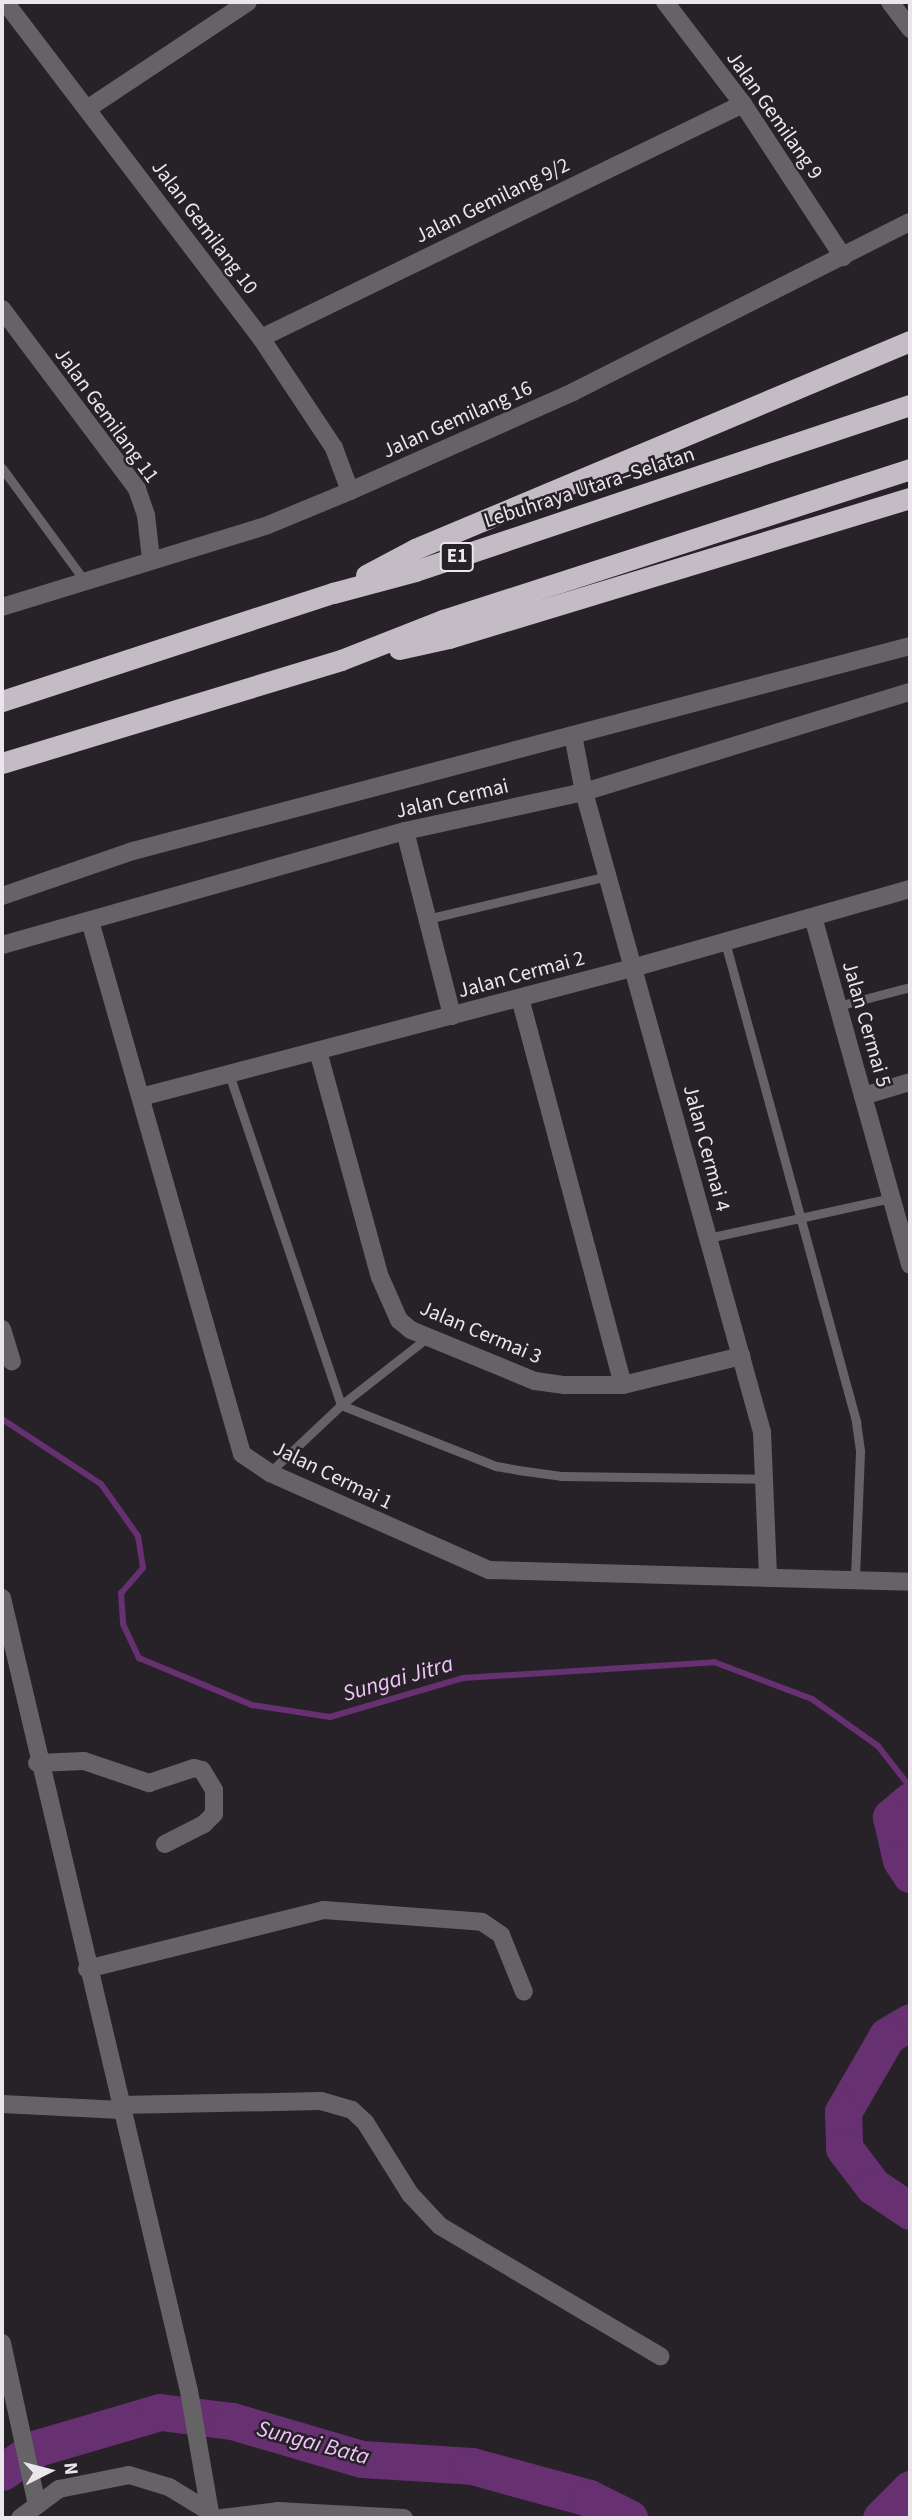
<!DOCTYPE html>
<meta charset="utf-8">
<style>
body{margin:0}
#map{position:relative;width:912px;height:2520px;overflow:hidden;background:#272128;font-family:"Source Sans 3",sans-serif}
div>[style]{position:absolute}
.stream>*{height:6px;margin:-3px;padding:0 3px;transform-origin:3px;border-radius:3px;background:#663071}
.river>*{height:37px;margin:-18.5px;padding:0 18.5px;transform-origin:18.5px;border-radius:18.5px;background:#663071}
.service>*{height:9px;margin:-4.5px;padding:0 4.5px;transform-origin:4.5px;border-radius:4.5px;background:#666367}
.minor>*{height:18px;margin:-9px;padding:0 9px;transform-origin:9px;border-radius:9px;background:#666367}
.tertiary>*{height:18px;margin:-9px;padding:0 9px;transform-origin:9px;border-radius:9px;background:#666367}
.motorway>*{height:21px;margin:-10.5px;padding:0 10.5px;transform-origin:10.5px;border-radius:10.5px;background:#c4bcc5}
span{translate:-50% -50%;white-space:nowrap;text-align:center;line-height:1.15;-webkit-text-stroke:5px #272128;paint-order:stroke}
.shield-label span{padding:2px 5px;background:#272128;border:2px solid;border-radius:5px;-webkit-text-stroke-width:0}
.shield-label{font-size:19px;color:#eae6eb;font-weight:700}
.street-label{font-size:21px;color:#eae6eb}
.water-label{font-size:23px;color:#f1c4fb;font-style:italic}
.frame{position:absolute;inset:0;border:4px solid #eae6eb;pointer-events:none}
.north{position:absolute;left:14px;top:2436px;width:70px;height:70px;-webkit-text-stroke:5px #272128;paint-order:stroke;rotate:84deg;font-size:19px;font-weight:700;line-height:28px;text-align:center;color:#eae6eb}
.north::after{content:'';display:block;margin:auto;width:24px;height:32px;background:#eae6eb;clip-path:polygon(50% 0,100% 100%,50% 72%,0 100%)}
</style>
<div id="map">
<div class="stream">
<i style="left:2px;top:1419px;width:118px;rotate:33.3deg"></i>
<i style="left:101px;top:1484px;width:64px;rotate:54.6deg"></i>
<i style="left:138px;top:1536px;width:32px;rotate:81deg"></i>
<i style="left:143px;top:1568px;width:33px;rotate:131deg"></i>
<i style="left:121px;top:1593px;width:31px;rotate:86deg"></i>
<i style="left:123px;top:1624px;width:38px;rotate:65deg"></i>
<i style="left:139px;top:1658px;width:122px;rotate:22.6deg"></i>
<i style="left:252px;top:1705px;width:79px;rotate:8.7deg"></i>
<i style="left:330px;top:1717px;width:139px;rotate:-16.3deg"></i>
<i style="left:463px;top:1678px;width:252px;rotate:-3.6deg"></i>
<i style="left:714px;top:1662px;width:105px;rotate:20.7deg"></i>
<i style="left:812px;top:1699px;width:81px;rotate:35.5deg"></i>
<i style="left:878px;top:1746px;width:52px;rotate:52deg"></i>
</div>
<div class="river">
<i style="left:910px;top:1801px;width:25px;rotate:140deg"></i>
<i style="left:891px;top:1817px;width:44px;rotate:76.9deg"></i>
<i style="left:901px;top:1860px;width:17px;rotate:57deg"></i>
<i style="left:910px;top:2022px;width:27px;rotate:149deg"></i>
<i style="left:887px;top:2036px;width:88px;rotate:120.1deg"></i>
<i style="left:843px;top:2112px;width:36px;rotate:88deg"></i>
<i style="left:844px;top:2148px;width:48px;rotate:52.7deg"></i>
<i style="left:873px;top:2186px;width:45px;rotate:34deg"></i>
<i style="left:2px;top:2472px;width:42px;rotate:-34.4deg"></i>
<i style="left:37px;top:2448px;width:128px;rotate:-16.3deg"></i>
<i style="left:160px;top:2412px;width:73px;rotate:7.1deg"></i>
<i style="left:232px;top:2421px;width:135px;rotate:16.3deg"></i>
<i style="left:362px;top:2459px;width:110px;rotate:3.6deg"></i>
<i style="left:472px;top:2466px;width:121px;rotate:15.3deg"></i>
<i style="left:589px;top:2498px;width:45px;rotate:26.6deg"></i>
<i style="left:881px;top:2518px;width:41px;rotate:-45deg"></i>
</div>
<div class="service">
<i style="left:2px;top:468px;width:139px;rotate:53.8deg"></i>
<i style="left:427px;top:919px;width:186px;rotate:-13.4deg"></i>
<i style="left:725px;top:942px;width:498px;rotate:74.7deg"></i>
<i style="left:856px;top:1422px;width:30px;rotate:82deg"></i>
<i style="left:860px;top:1452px;width:127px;rotate:92.3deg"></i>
<i style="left:838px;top:1006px;width:74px;rotate:-14.8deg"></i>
<i style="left:229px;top:1074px;width:349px;rotate:71.3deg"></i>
<i style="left:341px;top:1405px;width:167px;rotate:21.5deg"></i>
<i style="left:496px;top:1466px;width:22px;rotate:10deg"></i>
<i style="left:518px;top:1470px;width:43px;rotate:7.9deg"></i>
<i style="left:561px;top:1476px;width:204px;rotate:0.8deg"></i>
<i style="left:708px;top:1238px;width:188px;rotate:-12.3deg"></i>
<i style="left:270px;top:1472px;width:98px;rotate:-43.3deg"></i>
<i style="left:341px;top:1405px;width:110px;rotate:-38deg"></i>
</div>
<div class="minor">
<i style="left:5px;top:2px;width:422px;rotate:52.7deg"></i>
<i style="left:261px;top:338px;width:132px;rotate:56.4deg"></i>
<i style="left:334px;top:448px;width:46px;rotate:69.6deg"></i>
<i style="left:665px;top:2px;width:128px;rotate:52.6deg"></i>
<i style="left:743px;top:104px;width:183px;rotate:56.8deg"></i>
<i style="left:890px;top:2px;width:34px;rotate:53deg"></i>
<i style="left:87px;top:109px;width:193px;rotate:-33.6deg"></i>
<i style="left:2px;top:309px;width:225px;rotate:53.1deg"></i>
<i style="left:137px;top:489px;width:28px;rotate:71deg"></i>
<i style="left:146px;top:515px;width:44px;rotate:83.5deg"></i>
<i style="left:261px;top:338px;width:536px;rotate:-25.9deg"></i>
<i style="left:2px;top:607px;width:278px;rotate:-17.1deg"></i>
<i style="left:268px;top:525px;width:89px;rotate:-22.5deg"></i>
<i style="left:350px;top:491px;width:244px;rotate:-23.9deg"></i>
<i style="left:573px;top:392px;width:377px;rotate:-26.8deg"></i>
<i style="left:573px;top:735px;width:58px;rotate:79.1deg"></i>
<i style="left:584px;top:792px;width:664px;rotate:74.46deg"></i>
<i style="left:762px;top:1432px;width:145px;rotate:87.6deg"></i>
<i style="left:405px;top:831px;width:191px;rotate:75.7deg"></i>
<i style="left:813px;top:917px;width:361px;rotate:74.4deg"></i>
<i style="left:90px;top:921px;width:554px;rotate:74.08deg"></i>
<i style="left:242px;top:1454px;width:34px;rotate:34deg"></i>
<i style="left:270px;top:1473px;width:240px;rotate:23.9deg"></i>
<i style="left:489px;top:1570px;width:421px;rotate:1.6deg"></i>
<i style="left:2px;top:945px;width:419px;rotate:-15.8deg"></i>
<i style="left:405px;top:831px;width:183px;rotate:-12.3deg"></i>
<i style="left:584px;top:792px;width:341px;rotate:-17.1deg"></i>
<i style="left:520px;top:998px;width:400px;rotate:75.1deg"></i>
<i style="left:318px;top:1051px;width:234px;rotate:74.7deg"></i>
<i style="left:380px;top:1277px;width:47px;rotate:66.2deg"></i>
<i style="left:399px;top:1320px;width:16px;rotate:40deg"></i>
<i style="left:411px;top:1330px;width:134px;rotate:22.4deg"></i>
<i style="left:535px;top:1381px;width:30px;rotate:8deg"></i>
<i style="left:565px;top:1385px;width:58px"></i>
<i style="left:623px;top:1385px;width:122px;rotate:-13.8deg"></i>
<i style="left:863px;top:1096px;width:49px;rotate:-16.6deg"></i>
<i style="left:141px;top:1097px;width:512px;rotate:-14.72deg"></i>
<i style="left:636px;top:967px;width:285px;rotate:-15.9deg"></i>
<i style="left:2px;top:1329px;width:34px;rotate:73deg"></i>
<i style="left:37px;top:1763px;width:47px;rotate:-2.4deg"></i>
<i style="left:84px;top:1761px;width:69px;rotate:18.7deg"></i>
<i style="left:149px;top:1783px;width:47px;rotate:-18.4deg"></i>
<i style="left:194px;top:1768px;width:8px;rotate:14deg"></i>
<i style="left:202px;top:1770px;width:23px;rotate:59deg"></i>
<i style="left:214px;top:1790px;width:24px;rotate:90deg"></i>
<i style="left:214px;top:1814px;width:14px;rotate:135deg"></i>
<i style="left:204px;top:1824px;width:44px;rotate:152.9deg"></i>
<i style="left:87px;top:1969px;width:244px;rotate:-14deg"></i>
<i style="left:324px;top:1910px;width:158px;rotate:4.3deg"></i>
<i style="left:482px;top:1922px;width:23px;rotate:34deg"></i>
<i style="left:501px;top:1935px;width:61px;rotate:68deg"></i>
<i style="left:2px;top:2104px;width:119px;rotate:2.9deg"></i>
<i style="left:119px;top:2105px;width:202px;rotate:-1.1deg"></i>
<i style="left:321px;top:2101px;width:32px;rotate:16deg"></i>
<i style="left:352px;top:2110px;width:18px;rotate:43deg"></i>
<i style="left:365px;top:2122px;width:85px;rotate:58deg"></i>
<i style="left:410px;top:2194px;width:44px;rotate:46.8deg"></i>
<i style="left:440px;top:2226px;width:256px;rotate:30.6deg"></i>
<i style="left:2px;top:2343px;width:166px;rotate:77.8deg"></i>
<i style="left:20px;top:2518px;width:49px;rotate:-36.6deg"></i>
<i style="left:59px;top:2489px;width:71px;rotate:-11.3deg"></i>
<i style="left:129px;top:2475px;width:42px;rotate:16.7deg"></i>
<i style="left:169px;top:2487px;width:48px;rotate:31.4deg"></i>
<i style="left:222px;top:2518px;width:56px;rotate:-7.1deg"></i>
<i style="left:278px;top:2511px;width:126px;rotate:3.2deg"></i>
</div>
<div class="tertiary">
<i style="left:2px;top:896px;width:139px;rotate:-19deg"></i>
<i style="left:133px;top:851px;width:804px;rotate:-14.78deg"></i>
<i style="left:2px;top:1598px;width:815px;rotate:76.73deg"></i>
<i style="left:189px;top:2391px;width:129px;rotate:80.2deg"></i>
</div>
<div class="motorway">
<i style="left:366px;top:575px;width:55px;rotate:-28deg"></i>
<i style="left:415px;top:549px;width:537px;rotate:-22.79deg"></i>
<i style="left:399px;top:649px;width:51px;rotate:-12.4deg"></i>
<i style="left:449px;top:638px;width:482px;rotate:-16.9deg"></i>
<i style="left:2px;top:701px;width:348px;rotate:-18.1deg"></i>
<i style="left:333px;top:593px;width:85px;rotate:-15deg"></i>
<i style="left:415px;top:571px;width:522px;rotate:-18.54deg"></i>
<i style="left:2px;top:763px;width:354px;rotate:-16.9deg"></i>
<i style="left:341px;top:660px;width:110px;rotate:-21.4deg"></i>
<i style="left:443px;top:620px;width:491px;rotate:-17.9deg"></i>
</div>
<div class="shield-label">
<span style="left:457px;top:557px">E1</span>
</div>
<div class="street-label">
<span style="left:775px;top:115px;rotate:55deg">Jalan Gemilang 9</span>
<span style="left:492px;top:200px;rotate:-26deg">Jalan Gemilang 9/2</span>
<span style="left:205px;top:227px;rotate:53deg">Jalan Gemilang 10</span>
<span style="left:107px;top:415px;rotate:54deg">Jalan Gemilang 11</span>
<span style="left:457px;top:419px;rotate:-24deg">Jalan Gemilang 16</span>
<span style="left:589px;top:487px;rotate:-18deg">Lebuhraya Utara–Selatan</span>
<span style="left:452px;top:798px;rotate:-13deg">Jalan Cermai</span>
<span style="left:521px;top:974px;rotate:-15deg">Jalan Cermai 2</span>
<span style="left:867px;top:1024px;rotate:74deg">Jalan Cermai 5</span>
<span style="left:707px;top:1148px;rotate:75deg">Jalan Cermai 4</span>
<span style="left:481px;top:1332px;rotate:23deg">Jalan Cermai 3</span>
<span style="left:333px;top:1475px;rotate:26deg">Jalan Cermai 1</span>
</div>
<div class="water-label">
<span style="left:398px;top:1679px;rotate:-16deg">Sungai Jitra</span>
<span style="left:313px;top:2443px;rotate:15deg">Sungai Bata</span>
</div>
<div class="frame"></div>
<div class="north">N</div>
</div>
